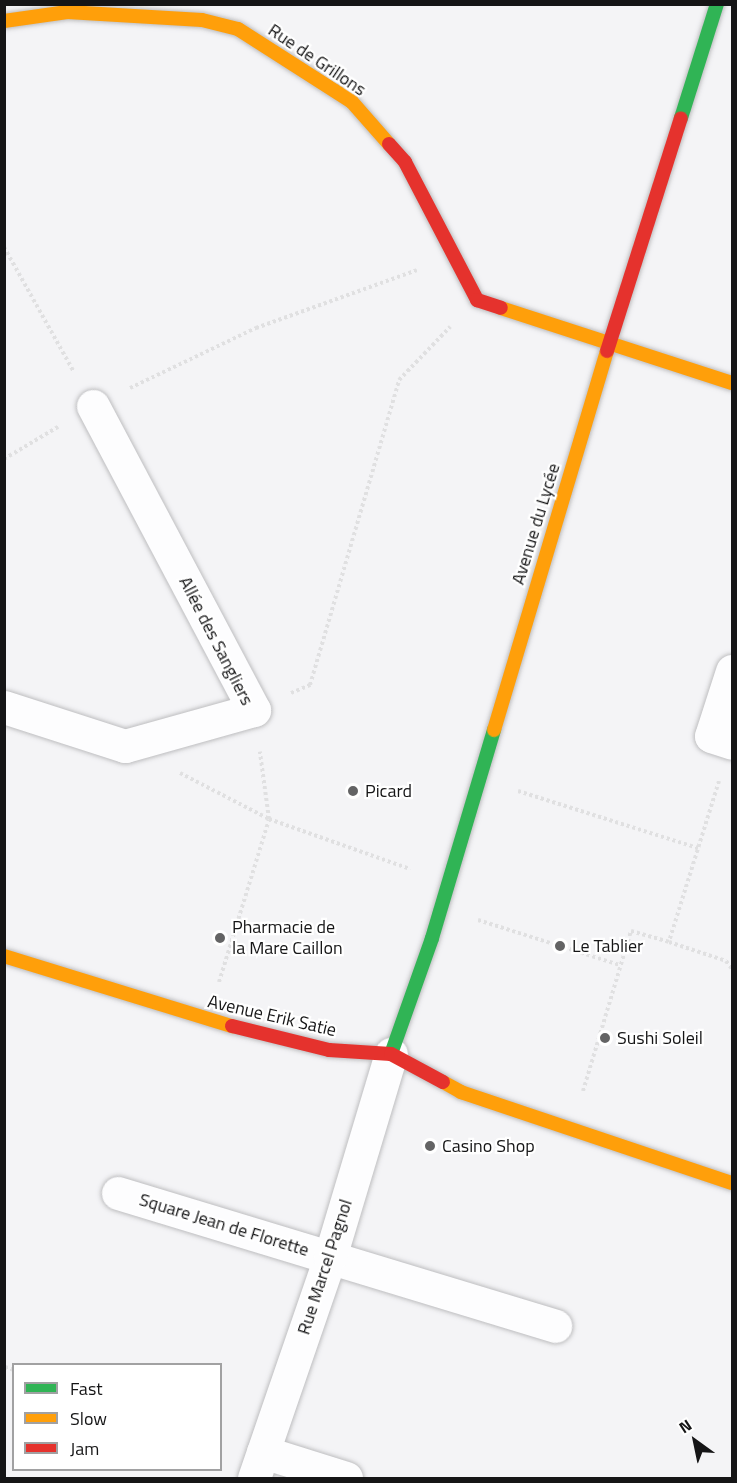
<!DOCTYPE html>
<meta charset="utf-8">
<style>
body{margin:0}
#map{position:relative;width:737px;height:1483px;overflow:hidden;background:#f4f4f6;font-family:"Titillium Web",sans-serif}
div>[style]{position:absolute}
.path>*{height:4px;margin-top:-2px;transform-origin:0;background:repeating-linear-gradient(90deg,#e0e0e1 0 3px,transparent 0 6px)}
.roads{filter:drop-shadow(0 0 2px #bebec0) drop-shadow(0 0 2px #bebec0)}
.street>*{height:33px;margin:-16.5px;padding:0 16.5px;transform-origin:16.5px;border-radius:16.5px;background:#fdfdfe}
.fast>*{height:14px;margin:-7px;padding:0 7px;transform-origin:7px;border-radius:7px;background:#30b455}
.slow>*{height:14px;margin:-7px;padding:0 7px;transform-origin:7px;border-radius:7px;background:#ff9f0a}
.jam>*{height:14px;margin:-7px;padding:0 7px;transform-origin:7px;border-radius:7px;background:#e5322d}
.dots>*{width:16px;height:16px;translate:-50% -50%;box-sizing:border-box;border:3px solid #fff;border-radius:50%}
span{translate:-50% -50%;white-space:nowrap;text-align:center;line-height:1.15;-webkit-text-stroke:4.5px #fff;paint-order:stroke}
.street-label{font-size:18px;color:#151516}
.poi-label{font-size:18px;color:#151516}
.left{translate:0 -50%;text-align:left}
.frame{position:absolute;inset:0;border:6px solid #151516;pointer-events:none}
.legend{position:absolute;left:12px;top:1363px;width:210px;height:108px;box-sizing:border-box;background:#fff;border:2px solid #a1a1a2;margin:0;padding:8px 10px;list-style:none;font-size:18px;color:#151516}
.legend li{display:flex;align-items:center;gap:12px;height:30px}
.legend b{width:30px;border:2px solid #a1a1a2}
.north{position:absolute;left:665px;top:1411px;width:60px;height:60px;-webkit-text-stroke:4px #fff;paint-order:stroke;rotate:327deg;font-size:16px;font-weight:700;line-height:24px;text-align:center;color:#151516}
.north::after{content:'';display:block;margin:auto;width:21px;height:27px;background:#151516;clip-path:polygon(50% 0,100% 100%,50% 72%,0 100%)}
</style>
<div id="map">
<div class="path">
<i style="left:4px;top:247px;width:143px;rotate:60.8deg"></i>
<i style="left:130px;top:388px;width:140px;rotate:-25.5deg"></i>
<i style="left:256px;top:328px;width:171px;rotate:-19.8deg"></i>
<i style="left:4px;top:459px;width:63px;rotate:-30.7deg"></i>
<i style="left:291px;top:693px;width:21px;rotate:-23deg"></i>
<i style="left:310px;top:685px;width:318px;rotate:-73.7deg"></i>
<i style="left:399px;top:380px;width:74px;rotate:-46.1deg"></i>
<i style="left:180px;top:773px;width:100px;rotate:27.3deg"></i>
<i style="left:269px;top:819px;width:150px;rotate:19.5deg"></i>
<i style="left:719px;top:781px;width:169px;rotate:107.3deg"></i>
<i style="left:669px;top:942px;width:60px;rotate:18.4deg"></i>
<i style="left:726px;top:961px;width:10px;rotate:53deg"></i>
<i style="left:518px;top:791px;width:189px;rotate:17.6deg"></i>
<i style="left:478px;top:920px;width:149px;rotate:17.6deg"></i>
<i style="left:219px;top:982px;width:170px;rotate:-72.9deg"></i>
<i style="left:269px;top:819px;width:68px;rotate:-97.7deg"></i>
<i style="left:583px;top:1091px;width:167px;rotate:-73.3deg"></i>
<i style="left:631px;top:931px;width:40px;rotate:16deg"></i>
<i style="left:5px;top:1367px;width:9px;rotate:18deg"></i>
</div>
<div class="roads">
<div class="street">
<i style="left:732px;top:671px;width:68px;rotate:107.9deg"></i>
<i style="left:711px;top:736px;width:22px;rotate:18deg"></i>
<i style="left:4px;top:707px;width:127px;rotate:17.9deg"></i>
<i style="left:125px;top:746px;width:134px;rotate:-15.6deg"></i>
<i style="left:254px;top:710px;width:344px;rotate:-117.9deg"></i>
<i style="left:118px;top:1193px;width:457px;rotate:16.9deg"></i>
<i style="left:263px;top:1452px;width:87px;rotate:17.4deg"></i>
<i style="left:254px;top:1478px;width:234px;rotate:-71deg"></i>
<i style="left:330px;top:1257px;width:212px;rotate:-73.3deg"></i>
</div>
<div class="fast">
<i style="left:681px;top:118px;width:120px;rotate:-72.5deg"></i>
<i style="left:391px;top:1054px;width:123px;rotate:-70.5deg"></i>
<i style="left:432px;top:938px;width:217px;rotate:-73.4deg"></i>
</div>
<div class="slow">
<i style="left:4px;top:21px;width:64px;rotate:-8.1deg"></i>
<i style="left:67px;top:12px;width:135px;rotate:3.4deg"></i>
<i style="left:202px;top:20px;width:37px;rotate:14deg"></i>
<i style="left:238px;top:29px;width:135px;rotate:32.6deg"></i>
<i style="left:352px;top:102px;width:56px;rotate:48.6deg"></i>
<i style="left:501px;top:308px;width:243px;rotate:18deg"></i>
<i style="left:494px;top:730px;width:395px;rotate:-73.4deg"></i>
<i style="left:4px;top:956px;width:239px;rotate:17.1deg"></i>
<i style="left:443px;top:1082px;width:21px;rotate:29deg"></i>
<i style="left:461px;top:1092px;width:286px;rotate:18.6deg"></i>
</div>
<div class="jam">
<i style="left:389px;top:144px;width:24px;rotate:48deg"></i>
<i style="left:405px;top:162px;width:156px;rotate:62.4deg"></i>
<i style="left:477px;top:300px;width:25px;rotate:18deg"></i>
<i style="left:607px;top:351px;width:244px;rotate:-72.4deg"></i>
<i style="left:232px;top:1026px;width:100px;rotate:13.9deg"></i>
<i style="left:329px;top:1050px;width:62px;rotate:3.7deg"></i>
<i style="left:391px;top:1054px;width:59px;rotate:28.3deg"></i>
</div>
</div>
<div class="dots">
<i style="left:353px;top:791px;background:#636364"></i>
<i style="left:220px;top:938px;background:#636364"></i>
<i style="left:560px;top:946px;background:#636364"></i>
<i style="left:605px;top:1038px;background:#636364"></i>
<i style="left:430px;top:1146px;background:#636364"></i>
</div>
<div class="street-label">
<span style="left:317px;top:60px;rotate:34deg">Rue de Grillons</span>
<span style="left:536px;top:524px;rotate:-73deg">Avenue du Lycée</span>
<span style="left:216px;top:641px;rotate:63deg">Allée des Sangliers</span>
<span style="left:272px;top:1016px;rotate:13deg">Avenue Erik Satie</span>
<span style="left:224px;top:1225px;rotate:17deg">Square Jean de Florette</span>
<span style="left:325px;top:1267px;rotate:-72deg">Rue Marcel Pagnol</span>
</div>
<div class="poi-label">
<span class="left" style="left:365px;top:791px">Picard</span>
<span class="left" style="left:232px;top:938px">Pharmacie de<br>la Mare Caillon</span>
<span class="left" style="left:572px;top:946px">Le Tablier</span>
<span class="left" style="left:617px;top:1038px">Sushi Soleil</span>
<span class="left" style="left:442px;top:1146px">Casino Shop</span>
</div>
<div class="frame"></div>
<ul class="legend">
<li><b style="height:8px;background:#30b455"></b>Fast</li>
<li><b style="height:8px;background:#ff9f0a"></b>Slow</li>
<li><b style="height:8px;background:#e5322d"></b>Jam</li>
</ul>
<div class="north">N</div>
</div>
